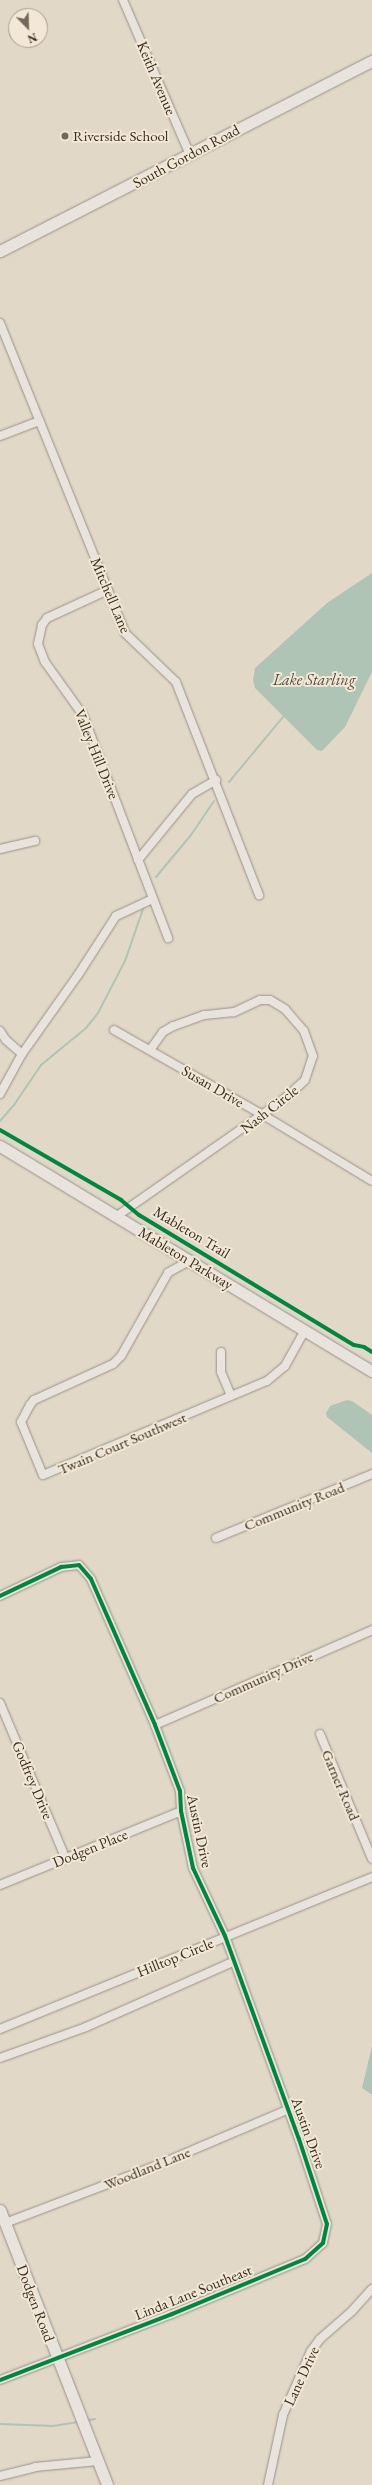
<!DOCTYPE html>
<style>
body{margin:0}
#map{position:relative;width:372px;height:2485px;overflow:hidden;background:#e2d8c8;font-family:"EB Garamond",serif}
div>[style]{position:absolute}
.water>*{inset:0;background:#afc4b5}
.stream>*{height:2px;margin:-1px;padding:0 1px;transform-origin:1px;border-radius:1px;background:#afc4b5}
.roads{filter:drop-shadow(0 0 1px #989187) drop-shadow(0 0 1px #989187)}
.street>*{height:8px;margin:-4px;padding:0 4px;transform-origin:4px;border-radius:4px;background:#e8e3dc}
.secondary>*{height:11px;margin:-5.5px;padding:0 5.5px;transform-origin:5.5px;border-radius:5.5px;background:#e8e3dc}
.cycleway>*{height:4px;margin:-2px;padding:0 2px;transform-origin:2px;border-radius:2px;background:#00873e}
.dots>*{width:11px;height:11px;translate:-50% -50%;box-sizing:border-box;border:2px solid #f3e8d5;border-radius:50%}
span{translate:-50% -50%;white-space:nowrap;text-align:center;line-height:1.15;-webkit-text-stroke:4px #f3e8d5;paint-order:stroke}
.street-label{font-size:15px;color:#372b23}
.poi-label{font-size:15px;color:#372b23}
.left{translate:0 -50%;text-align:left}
.water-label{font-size:16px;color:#504f46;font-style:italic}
.north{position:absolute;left:8px;top:8px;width:40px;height:40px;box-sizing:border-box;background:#f3e8d5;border:1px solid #a89c8e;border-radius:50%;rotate:157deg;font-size:11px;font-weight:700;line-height:16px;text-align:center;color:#372b23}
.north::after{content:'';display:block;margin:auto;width:14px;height:18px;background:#73685d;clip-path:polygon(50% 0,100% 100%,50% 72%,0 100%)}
</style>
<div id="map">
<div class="water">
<i style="clip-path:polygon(372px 573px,372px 672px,345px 727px,322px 751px,317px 750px,255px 688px,253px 680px,255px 668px,327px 603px)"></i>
<i style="clip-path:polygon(347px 1400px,352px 1401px,372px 1415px,372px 1453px,327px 1417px,326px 1413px,330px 1406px)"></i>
<i style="clip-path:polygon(372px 2046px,372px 2094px,371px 2094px,362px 2088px)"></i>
</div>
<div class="stream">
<i style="left:229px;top:782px;width:85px;rotate:-50.3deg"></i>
<i style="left:156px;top:877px;width:55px;rotate:-50.2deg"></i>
<i style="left:191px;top:835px;width:41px;rotate:-55.9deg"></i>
<i style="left:0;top:1121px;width:21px;rotate:-49deg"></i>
<i style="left:14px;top:1105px;width:48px;rotate:-56deg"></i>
<i style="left:41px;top:1065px;width:58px;rotate:-39.4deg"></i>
<i style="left:86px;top:1028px;width:19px;rotate:-51deg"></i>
<i style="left:98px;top:1013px;width:59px;rotate:-62.6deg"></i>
<i style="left:125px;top:961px;width:58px;rotate:-70.9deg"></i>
<i style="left:89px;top:2420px;width:6px;rotate:-9deg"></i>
<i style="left:0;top:2424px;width:53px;rotate:2.2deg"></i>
<i style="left:53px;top:2426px;width:24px;rotate:-9deg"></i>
</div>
<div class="roads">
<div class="street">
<i style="left:123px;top:0;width:169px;rotate:66.6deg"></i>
<i style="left:0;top:323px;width:334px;rotate:68deg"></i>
<i style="left:125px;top:633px;width:71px;rotate:43.9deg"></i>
<i style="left:176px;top:682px;width:229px;rotate:68.7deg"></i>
<i style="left:0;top:436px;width:42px;rotate:-21deg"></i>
<i style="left:108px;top:590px;width:67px;rotate:155.3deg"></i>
<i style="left:47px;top:618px;width:9px;rotate:126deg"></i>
<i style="left:42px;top:625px;width:19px;rotate:102deg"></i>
<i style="left:38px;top:644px;width:19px;rotate:69deg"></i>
<i style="left:45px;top:662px;width:65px;rotate:54.4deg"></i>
<i style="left:83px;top:715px;width:239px;rotate:69.1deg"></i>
<i style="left:0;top:849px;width:36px;rotate:-13deg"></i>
<i style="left:138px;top:860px;width:85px;rotate:-50.7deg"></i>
<i style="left:192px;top:794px;width:28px;rotate:-30deg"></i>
<i style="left:114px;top:1030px;width:172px;rotate:29.7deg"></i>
<i style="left:263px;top:1115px;width:127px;rotate:31.2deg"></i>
<i style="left:0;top:1031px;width:11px;rotate:56deg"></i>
<i style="left:6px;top:1040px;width:21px;rotate:41deg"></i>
<i style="left:0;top:1094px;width:46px;rotate:-61.2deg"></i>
<i style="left:22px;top:1054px;width:97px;rotate:-54.7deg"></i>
<i style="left:78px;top:975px;width:70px;rotate:-57.2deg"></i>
<i style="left:116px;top:916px;width:40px;rotate:-25deg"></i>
<i style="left:117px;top:1216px;width:204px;rotate:-35deg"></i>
<i style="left:284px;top:1099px;width:28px;rotate:-42deg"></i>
<i style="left:305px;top:1080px;width:25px;rotate:-72deg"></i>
<i style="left:313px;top:1056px;width:27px;rotate:-110deg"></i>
<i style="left:304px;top:1031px;width:29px;rotate:-131deg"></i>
<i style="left:285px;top:1009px;width:17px;rotate:-149deg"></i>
<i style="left:270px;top:1000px;width:10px;rotate:180deg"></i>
<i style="left:260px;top:1000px;width:29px;rotate:155deg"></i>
<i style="left:234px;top:1012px;width:30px;rotate:174deg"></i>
<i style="left:204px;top:1015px;width:33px;rotate:160deg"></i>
<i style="left:173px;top:1026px;width:12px;rotate:149deg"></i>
<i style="left:163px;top:1032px;width:22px;rotate:126deg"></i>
<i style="left:191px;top:1260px;width:26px;rotate:151deg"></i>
<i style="left:168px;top:1273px;width:95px;rotate:119.5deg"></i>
<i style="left:121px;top:1356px;width:11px;rotate:135deg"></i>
<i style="left:113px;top:1364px;width:87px;rotate:155.5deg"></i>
<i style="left:34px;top:1400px;width:6px;rotate:129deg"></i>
<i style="left:30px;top:1405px;width:19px;rotate:118deg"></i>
<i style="left:21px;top:1422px;width:57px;rotate:67.5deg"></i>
<i style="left:43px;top:1475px;width:243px;rotate:-22.8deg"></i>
<i style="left:267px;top:1381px;width:23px;rotate:-40deg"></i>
<i style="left:285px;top:1366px;width:41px;rotate:-60.9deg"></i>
<i style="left:221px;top:1352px;width:20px;rotate:90deg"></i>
<i style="left:221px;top:1372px;width:25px;rotate:67deg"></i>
<i style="left:216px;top:1538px;width:169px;rotate:-22.3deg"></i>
<i style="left:0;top:1596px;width:68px;rotate:-25.4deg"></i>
<i style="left:61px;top:1567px;width:18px;rotate:-6deg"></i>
<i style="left:79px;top:1565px;width:18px;rotate:49deg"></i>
<i style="left:91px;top:1579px;width:159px;rotate:66.3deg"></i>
<i style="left:155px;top:1725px;width:71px;rotate:69.3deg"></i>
<i style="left:180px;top:1791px;width:20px;rotate:87deg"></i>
<i style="left:181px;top:1811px;width:58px;rotate:78.1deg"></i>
<i style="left:193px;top:1868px;width:75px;rotate:64.8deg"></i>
<i style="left:225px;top:1936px;width:216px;rotate:70deg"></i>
<i style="left:299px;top:2139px;width:89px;rotate:71.8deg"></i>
<i style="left:327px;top:2224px;width:19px;rotate:102deg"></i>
<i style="left:323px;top:2243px;width:24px;rotate:138deg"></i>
<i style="left:305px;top:2259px;width:144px;rotate:157.5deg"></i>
<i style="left:172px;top:2314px;width:184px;rotate:159deg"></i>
<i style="left:0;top:1703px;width:167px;rotate:67.1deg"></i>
<i style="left:155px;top:1725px;width:237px;rotate:-23.6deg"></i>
<i style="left:320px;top:1734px;width:135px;rotate:67.4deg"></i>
<i style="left:0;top:1885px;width:196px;rotate:-22.2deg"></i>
<i style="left:0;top:2029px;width:402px;rotate:-22.2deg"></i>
<i style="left:0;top:2058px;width:91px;rotate:-19.8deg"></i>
<i style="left:86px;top:2027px;width:161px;rotate:-23.9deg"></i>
<i style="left:5px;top:2223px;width:160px;rotate:-20.8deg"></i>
<i style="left:155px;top:2166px;width:146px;rotate:-23deg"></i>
<i style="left:0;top:2476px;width:36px;rotate:-14deg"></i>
<i style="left:35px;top:2467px;width:63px;rotate:-5.4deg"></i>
<i style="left:268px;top:2485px;width:72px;rotate:-77.9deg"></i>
<i style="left:283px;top:2415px;width:70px;rotate:-66.4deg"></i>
<i style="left:311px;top:2351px;width:15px;rotate:-53deg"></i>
<i style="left:320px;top:2339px;width:43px;rotate:-41.2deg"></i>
<i style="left:352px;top:2311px;width:30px;rotate:-48deg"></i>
</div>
<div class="secondary">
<i style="left:0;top:251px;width:418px;rotate:-27.1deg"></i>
<i style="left:0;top:1146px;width:435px;rotate:31.2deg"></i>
<i style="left:0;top:2210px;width:295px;rotate:68.7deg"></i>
</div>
</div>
<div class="cycleway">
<i style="left:0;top:1130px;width:140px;rotate:30deg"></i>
<i style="left:121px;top:1200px;width:23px;rotate:40deg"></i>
<i style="left:139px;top:1215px;width:251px;rotate:31.2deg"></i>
<i style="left:354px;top:1345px;width:10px;rotate:11deg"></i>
<i style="left:364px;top:1347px;width:9px;rotate:32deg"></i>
<i style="left:0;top:1596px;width:68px;rotate:-25.4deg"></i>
<i style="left:61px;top:1567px;width:18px;rotate:-6deg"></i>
<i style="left:79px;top:1565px;width:18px;rotate:49deg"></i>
<i style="left:91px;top:1579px;width:159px;rotate:66.3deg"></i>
<i style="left:155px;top:1725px;width:71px;rotate:69.3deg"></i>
<i style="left:180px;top:1791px;width:20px;rotate:87deg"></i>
<i style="left:181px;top:1811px;width:58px;rotate:78.1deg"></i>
<i style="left:193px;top:1868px;width:75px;rotate:64.8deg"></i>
<i style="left:225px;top:1936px;width:216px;rotate:70deg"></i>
<i style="left:299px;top:2139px;width:89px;rotate:71.8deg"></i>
<i style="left:327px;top:2224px;width:19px;rotate:102deg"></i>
<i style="left:323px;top:2243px;width:24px;rotate:138deg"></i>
<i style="left:305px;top:2259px;width:144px;rotate:157.5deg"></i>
<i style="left:172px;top:2314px;width:184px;rotate:159deg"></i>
</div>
<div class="dots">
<i style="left:65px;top:136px;background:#73685d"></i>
</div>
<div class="street-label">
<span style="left:157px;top:78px;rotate:67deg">Keith Avenue</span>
<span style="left:186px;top:156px;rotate:-28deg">South Gordon Road</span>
<span style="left:111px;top:595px;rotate:67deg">Mitchell Lane</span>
<span style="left:97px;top:754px;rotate:68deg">Valley Hill Drive</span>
<span style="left:213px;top:1086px;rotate:30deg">Susan Drive</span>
<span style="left:269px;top:1109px;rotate:-38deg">Nash Circle</span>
<span style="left:192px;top:1232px;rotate:31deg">Mableton Trail</span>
<span style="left:186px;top:1258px;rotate:31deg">Mableton Parkway</span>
<span style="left:122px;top:1443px;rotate:-23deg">Twain Court Southwest</span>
<span style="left:294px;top:1506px;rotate:-22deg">Community Road</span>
<span style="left:263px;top:1677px;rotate:-24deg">Community Drive</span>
<span style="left:33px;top:1780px;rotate:67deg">Godfrey Drive</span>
<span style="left:341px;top:1785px;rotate:67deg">Garner Road</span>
<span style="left:200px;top:1831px;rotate:78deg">Austin Drive</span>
<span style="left:90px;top:1848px;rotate:-22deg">Dodgen Place</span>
<span style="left:175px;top:1957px;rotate:-22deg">Hilltop Circle</span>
<span style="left:309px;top:2133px;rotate:70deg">Austin Drive</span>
<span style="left:147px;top:2168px;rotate:-22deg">Woodland Lane</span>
<span style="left:193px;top:2292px;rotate:-22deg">Linda Lane Southeast</span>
<span style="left:36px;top:2303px;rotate:69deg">Dodgen Road</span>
<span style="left:301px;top:2376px;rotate:-65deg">Lane Drive</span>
</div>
<div class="poi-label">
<span class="left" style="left:73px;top:136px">Riverside School</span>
</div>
<div class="water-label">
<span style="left:314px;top:680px">Lake Starling</span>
</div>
<div class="north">N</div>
</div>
